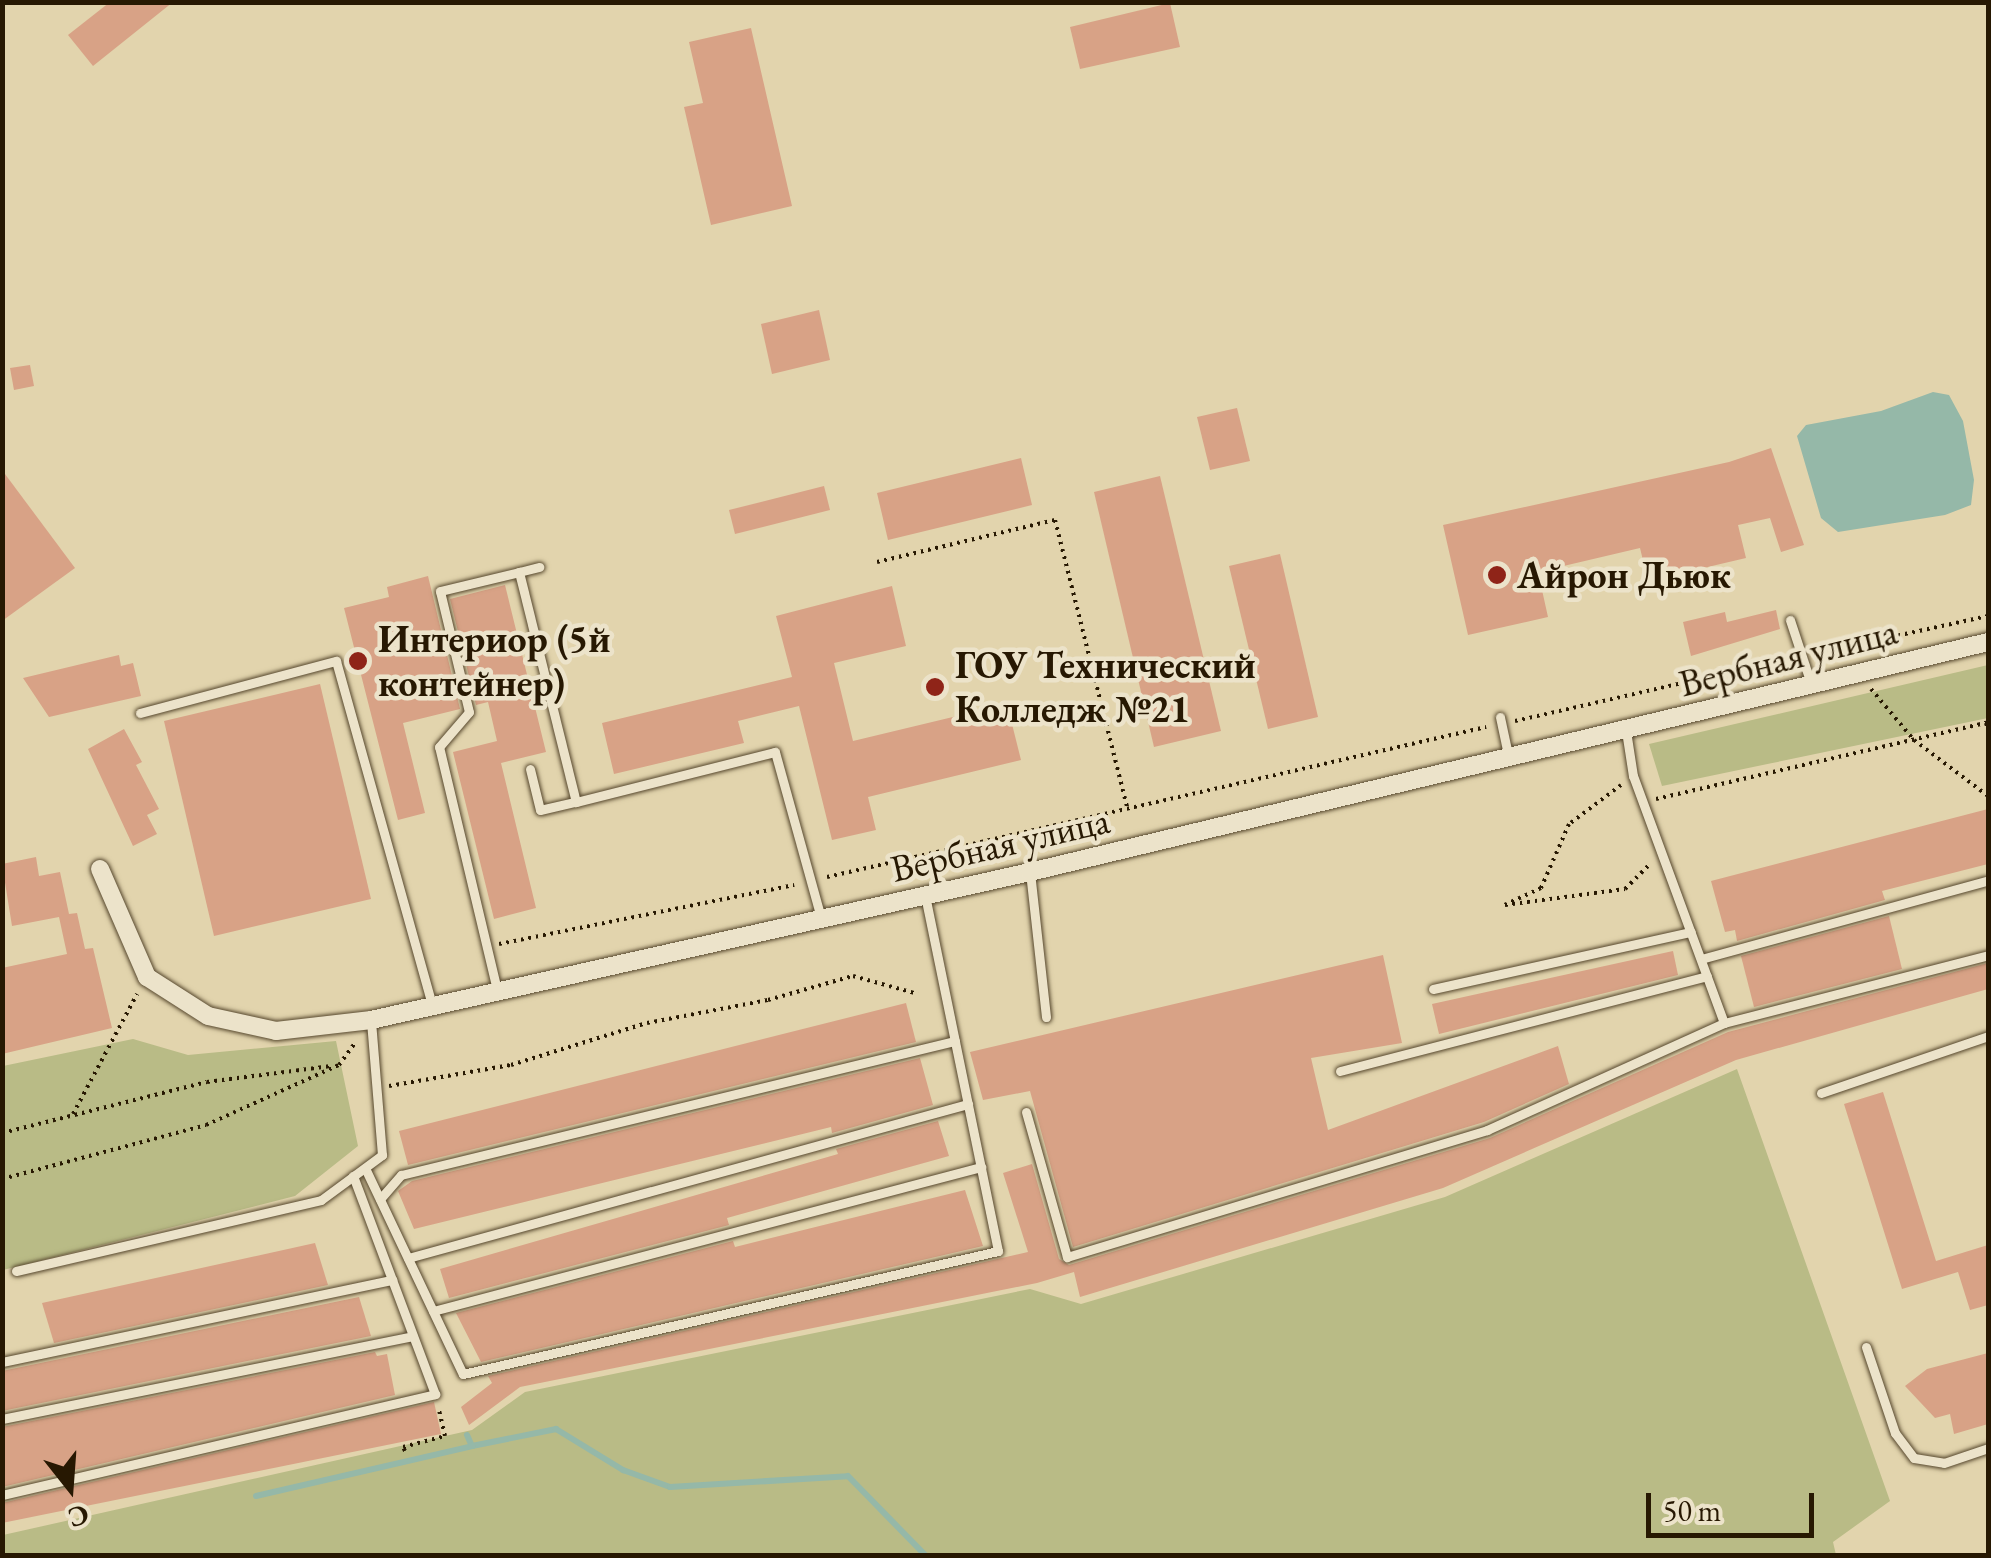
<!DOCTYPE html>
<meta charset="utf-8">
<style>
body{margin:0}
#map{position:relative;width:1991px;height:1558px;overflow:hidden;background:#e2d4ad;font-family:"EB Garamond",serif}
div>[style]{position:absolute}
.green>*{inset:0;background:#b9bb86}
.water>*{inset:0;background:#95b8a8}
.stream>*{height:6px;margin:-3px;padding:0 3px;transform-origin:3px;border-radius:3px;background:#95b8a8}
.building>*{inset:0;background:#d8a286}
.path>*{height:4px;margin-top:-2px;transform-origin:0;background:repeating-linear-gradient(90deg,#271802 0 2.5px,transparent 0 7.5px)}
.roads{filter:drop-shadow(0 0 2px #56472d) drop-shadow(0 0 2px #56472d)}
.service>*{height:9px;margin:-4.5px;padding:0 4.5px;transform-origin:4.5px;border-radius:4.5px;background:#ece3ca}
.minor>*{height:18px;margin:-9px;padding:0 9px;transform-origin:9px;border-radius:9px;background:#ece3ca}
.dots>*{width:28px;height:28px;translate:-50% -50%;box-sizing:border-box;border:5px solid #ece3ca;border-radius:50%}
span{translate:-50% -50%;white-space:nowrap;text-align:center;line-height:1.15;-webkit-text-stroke:9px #ece3ca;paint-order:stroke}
.poi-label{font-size:38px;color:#271802;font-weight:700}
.left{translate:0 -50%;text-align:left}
.street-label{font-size:38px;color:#271802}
.frame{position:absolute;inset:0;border:5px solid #271802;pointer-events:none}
.north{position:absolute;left:20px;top:1438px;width:100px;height:100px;-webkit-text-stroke:8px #ece3ca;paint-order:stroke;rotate:163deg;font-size:28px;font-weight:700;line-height:40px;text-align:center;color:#271802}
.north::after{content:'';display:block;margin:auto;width:35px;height:45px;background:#271802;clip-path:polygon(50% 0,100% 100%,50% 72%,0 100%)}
.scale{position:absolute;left:1646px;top:1493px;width:168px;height:45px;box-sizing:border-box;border:5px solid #271802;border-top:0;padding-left:12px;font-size:30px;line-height:35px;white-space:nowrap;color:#271802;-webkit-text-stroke:8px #ece3ca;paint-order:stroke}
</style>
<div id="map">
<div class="green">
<i style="clip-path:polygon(1988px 665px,1988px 718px,1662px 786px,1649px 744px)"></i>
<i style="clip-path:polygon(133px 1039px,188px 1055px,336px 1041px,358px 1146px,295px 1196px,3px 1270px,3px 1066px)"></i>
<i style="clip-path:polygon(1737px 1069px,1890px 1501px,1833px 1542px,1836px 1555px,3px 1555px,3px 1535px,472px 1430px,525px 1392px,1030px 1289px,1081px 1304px,1445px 1197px)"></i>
</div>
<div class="water">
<i style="clip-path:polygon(1933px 392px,1949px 395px,1963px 421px,1974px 480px,1971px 505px,1945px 515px,1838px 532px,1821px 518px,1797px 436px,1806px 425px,1881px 411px)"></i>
</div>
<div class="stream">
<i style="left:467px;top:1435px;width:12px;rotate:66deg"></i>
<i style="left:472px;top:1446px;width:86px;rotate:-11.4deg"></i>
<i style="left:556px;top:1429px;width:79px;rotate:31.5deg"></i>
<i style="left:623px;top:1470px;width:50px;rotate:19.9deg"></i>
<i style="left:670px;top:1487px;width:178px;rotate:-3.5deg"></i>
<i style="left:848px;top:1476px;width:112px;rotate:45.7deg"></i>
<i style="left:256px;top:1496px;width:222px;rotate:-13deg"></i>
</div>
<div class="building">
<i style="clip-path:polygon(110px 2px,173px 2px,93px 66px,68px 35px)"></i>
<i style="clip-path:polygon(1170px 3px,1180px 47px,1080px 69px,1070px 27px)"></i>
<i style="clip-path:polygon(751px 28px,792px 206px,711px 225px,684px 107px,703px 103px,689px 42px)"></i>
<i style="clip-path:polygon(819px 310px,830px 360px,772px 374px,761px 324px)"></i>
<i style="clip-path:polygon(30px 365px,34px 386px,14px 390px,10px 368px)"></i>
<i style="clip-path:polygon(1237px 408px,1250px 461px,1210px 470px,1197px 417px)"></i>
<i style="clip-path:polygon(1771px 448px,1804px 545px,1781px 552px,1770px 518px,1738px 525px,1746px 558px,1648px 581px,1640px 548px,1538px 572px,1548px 617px,1468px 635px,1443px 525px,1729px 462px)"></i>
<i style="clip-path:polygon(1021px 458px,1032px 505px,888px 540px,877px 493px)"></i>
<i style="clip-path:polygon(2px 470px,75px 568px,2px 621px)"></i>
<i style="clip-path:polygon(1160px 476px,1221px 731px,1154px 747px,1094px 492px)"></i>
<i style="clip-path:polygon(824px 486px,830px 510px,735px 534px,729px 510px)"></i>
<i style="clip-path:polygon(1280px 554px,1318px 717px,1268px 729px,1229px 566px)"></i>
<i style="clip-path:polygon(428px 576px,460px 709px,403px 723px,425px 813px,398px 820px,344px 608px,389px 597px,387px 587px)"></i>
<i style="clip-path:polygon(505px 585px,546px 752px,501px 763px,536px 908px,494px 919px,453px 752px,497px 741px,488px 702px,476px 705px,450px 599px)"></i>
<i style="clip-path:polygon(892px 586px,906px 646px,834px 663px,853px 741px,1007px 704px,1021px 760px,868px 797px,876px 830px,832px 840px,799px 706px,738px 721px,744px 743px,614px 774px,602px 723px,792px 677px,776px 616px)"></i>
<i style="clip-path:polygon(1776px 610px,1780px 629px,1691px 656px,1683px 622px,1725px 612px,1727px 622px)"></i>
<i style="clip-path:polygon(119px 655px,121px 666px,133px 663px,141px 696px,49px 717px,23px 678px)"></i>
<i style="clip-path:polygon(320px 684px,371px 899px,214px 936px,164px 721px)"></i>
<i style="clip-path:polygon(124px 729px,142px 762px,136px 765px,159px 809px,147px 815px,157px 834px,133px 846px,88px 749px)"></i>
<i style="clip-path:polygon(1988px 809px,1988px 864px,1882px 891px,1885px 900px,1737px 941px,1735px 930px,1725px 932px,1711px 881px)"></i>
<i style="clip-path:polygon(36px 857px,39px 876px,60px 872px,69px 914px,77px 913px,85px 949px,93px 948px,112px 1028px,2px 1054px,2px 968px,67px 954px,59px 917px,12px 926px,2px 864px)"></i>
<i style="clip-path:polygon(1889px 916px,1902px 969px,1754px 1007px,1741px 956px)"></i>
<i style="clip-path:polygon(1673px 951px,1678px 975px,1439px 1034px,1432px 1004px)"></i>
<i style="clip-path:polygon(1383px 955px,1402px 1043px,1311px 1058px,1328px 1130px,1558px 1046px,1569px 1084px,1484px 1122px,1073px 1247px,1030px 1091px,983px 1100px,970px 1052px)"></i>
<i style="clip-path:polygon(1988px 963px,1988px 989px,1736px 1060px,1443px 1188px,1080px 1297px,1074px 1272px,1037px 1283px,520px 1387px,469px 1425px,461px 1407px,492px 1383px,488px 1376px,1028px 1252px,1003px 1173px,1032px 1164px,1059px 1259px,1069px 1265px,1490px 1138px,1728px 1032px)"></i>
<i style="clip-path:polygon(906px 1003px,916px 1042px,408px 1165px,399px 1131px)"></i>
<i style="clip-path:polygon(920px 1058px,933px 1105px,832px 1133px,831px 1127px,414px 1229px,398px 1191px,412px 1181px)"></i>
<i style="clip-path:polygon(1883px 1092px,1936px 1261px,1988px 1245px,1988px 1305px,1970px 1310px,1958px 1272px,1902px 1289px,1844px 1104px)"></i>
<i style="clip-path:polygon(938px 1121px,949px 1156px,727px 1218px,729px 1225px,449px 1298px,440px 1269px,838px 1154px,836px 1149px)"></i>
<i style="clip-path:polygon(965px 1190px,983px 1246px,481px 1362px,456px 1313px,733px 1241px,735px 1247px)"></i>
<i style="clip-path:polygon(315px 1243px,328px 1285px,54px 1343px,42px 1303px)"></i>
<i style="clip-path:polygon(359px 1297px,371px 1336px,2px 1411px,2px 1371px)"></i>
<i style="clip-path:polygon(375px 1352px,377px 1356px,387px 1354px,395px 1395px,2px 1487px,2px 1427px)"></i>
<i style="clip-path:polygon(1988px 1353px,1988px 1424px,1954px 1434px,1950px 1414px,1935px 1418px,1905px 1386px,1927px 1369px)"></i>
<i style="clip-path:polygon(434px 1402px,441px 1434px,2px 1523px,2px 1503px)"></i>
</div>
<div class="path">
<i style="left:877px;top:562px;width:183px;rotate:-13.3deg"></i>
<i style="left:1055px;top:520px;width:296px;rotate:75.9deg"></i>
<i style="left:1817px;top:653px;width:175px;rotate:-12.2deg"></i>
<i style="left:1871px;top:689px;width:67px;rotate:49.9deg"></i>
<i style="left:1914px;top:740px;width:93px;rotate:37.1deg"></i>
<i style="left:1515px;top:721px;width:280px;rotate:-12.8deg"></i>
<i style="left:1621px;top:785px;width:65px;rotate:143.1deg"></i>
<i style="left:1569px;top:824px;width:70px;rotate:113.6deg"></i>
<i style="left:1541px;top:888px;width:40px;rotate:155deg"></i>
<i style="left:1505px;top:905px;width:121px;rotate:-7.6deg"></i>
<i style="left:1625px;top:889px;width:35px;rotate:-45deg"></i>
<i style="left:1656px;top:799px;width:339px;rotate:-13deg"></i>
<i style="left:1986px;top:723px;width:7px;rotate:74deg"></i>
<i style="left:827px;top:877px;width:676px;rotate:-12.82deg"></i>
<i style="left:499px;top:944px;width:301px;rotate:-11.3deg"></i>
<i style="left:389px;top:1086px;width:124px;rotate:-9.8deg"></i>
<i style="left:511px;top:1065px;width:142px;rotate:-17.2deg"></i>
<i style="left:647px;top:1023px;width:123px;rotate:-10.8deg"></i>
<i style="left:768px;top:1000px;width:88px;rotate:-15.8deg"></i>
<i style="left:853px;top:976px;width:67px;rotate:15.5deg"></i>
<i style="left:73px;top:1114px;width:136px;rotate:-61.9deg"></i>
<i style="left:2px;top:1133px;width:211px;rotate:-14deg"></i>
<i style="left:207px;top:1082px;width:125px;rotate:-7.4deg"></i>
<i style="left:2px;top:1179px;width:211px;rotate:-14.8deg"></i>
<i style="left:206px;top:1125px;width:146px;rotate:-24.3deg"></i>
<i style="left:339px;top:1065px;width:29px;rotate:-54deg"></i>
<i style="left:405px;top:1451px;width:4px;rotate:-117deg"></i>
<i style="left:403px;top:1447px;width:43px;rotate:-14.7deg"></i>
<i style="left:445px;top:1436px;width:28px;rotate:-103deg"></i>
</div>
<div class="roads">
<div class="service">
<i style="left:519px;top:572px;width:21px;rotate:-14deg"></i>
<i style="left:1790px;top:620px;width:67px;rotate:71.8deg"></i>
<i style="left:140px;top:713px;width:203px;rotate:-14.9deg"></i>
<i style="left:336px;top:661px;width:357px;rotate:74.4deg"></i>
<i style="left:1500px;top:717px;width:40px;rotate:78deg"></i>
<i style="left:530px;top:769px;width:42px;rotate:76.3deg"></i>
<i style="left:540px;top:810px;width:37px;rotate:-13deg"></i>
<i style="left:1030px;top:872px;width:146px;rotate:83.7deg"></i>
<i style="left:1701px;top:959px;width:296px;rotate:-15.3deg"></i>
<i style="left:1433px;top:989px;width:264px;rotate:-12.5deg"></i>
<i style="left:497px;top:990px;width:250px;rotate:-103.4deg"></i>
<i style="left:439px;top:747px;width:46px;rotate:-49.4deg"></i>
<i style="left:469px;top:712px;width:124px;rotate:-103.5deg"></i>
<i style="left:440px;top:591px;width:81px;rotate:-13.5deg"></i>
<i style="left:519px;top:572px;width:237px;rotate:76.1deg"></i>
<i style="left:576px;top:802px;width:205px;rotate:-14.1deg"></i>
<i style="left:775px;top:752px;width:172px;rotate:74.5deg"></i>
<i style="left:1724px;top:1023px;width:273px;rotate:-14.4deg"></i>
<i style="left:1340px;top:1071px;width:379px;rotate:-14.5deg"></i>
<i style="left:1821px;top:1093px;width:176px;rotate:-18.8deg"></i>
<i style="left:1026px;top:1112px;width:151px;rotate:74.2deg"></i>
<i style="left:1067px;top:1257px;width:439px;rotate:-16.8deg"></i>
<i style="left:1487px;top:1130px;width:260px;rotate:-24.3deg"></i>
<i style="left:1724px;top:1023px;width:263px;rotate:-110.2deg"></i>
<i style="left:1633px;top:776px;width:46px;rotate:-98.8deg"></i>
<i style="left:365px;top:1168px;width:228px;rotate:64.6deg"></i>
<i style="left:463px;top:1374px;width:549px;rotate:-12.95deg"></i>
<i style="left:998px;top:1251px;width:363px;rotate:-101.6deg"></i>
<i style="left:380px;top:1199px;width:32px;rotate:-49deg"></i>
<i style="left:401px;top:1175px;width:570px;rotate:-13.6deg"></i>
<i style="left:408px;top:1258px;width:581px;rotate:-15.38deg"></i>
<i style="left:16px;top:1271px;width:313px;rotate:-13.1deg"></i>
<i style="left:321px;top:1200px;width:76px;rotate:-36.4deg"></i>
<i style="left:382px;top:1155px;width:135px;rotate:-94.7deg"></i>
<i style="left:433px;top:1311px;width:567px;rotate:-14.72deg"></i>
<i style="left:1866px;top:1347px;width:91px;rotate:71.4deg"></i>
<i style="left:1895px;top:1433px;width:31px;rotate:53deg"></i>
<i style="left:1914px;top:1458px;width:30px;rotate:9deg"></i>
<i style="left:1944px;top:1463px;width:46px;rotate:-18.8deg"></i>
<i style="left:2px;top:1362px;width:399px;rotate:-11.9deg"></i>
<i style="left:2px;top:1419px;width:419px;rotate:-11.4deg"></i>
<i style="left:2px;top:1495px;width:445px;rotate:-13.1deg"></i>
<i style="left:435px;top:1394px;width:233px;rotate:-110.6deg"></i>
</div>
<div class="minor">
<i style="left:100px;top:869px;width:118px;rotate:66.5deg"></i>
<i style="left:147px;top:977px;width:72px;rotate:32.6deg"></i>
<i style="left:208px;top:1016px;width:70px;rotate:12.4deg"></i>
<i style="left:276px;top:1031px;width:96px;rotate:-6.6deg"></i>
<i style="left:371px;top:1020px;width:675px;rotate:-12.66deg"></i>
<i style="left:1030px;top:872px;width:985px;rotate:-13.5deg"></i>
</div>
</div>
<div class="dots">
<i style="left:1497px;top:575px;background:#8f2418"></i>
<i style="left:358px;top:661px;background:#8f2418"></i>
<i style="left:935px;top:687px;background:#8f2418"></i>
</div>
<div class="poi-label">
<span class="left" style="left:1517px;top:575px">Айрон Дьюк</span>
<span class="left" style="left:378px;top:661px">Интериор (5й<br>контейнер)</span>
<span class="left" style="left:955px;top:687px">ГОУ Технический<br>Колледж №21</span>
</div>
<div class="street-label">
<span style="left:1788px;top:657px;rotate:-14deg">Вербная улица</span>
<span style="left:1000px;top:844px;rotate:-13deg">Вербная улица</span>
</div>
<div class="frame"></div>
<div class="north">С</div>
<div class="scale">50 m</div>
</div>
